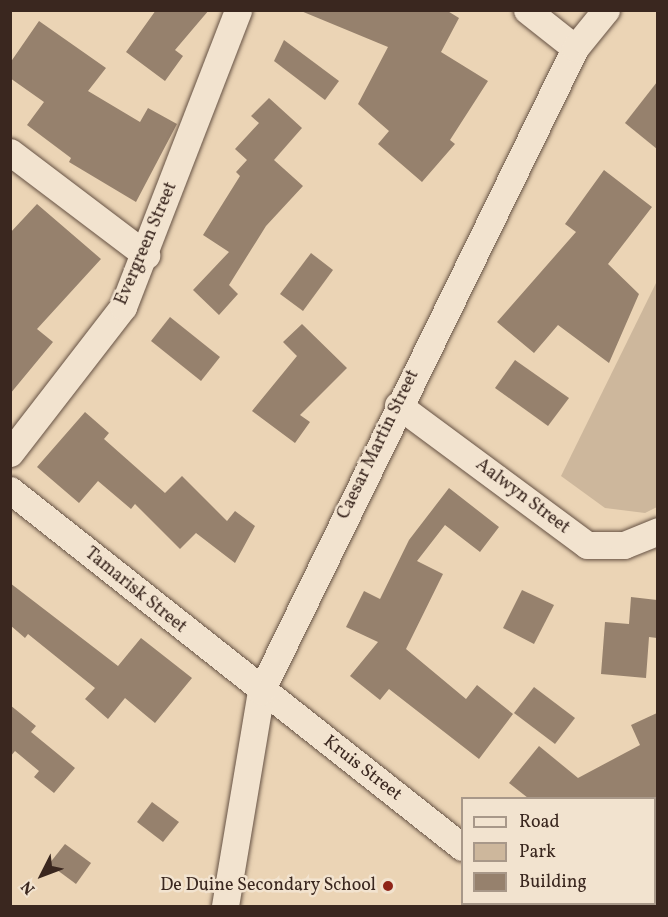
<!DOCTYPE html>
<style>
body{margin:0}
#map{position:relative;width:668px;height:917px;overflow:hidden;background:#ebd4b5;font-family:Vollkorn,serif}
div>[style]{position:absolute}
.green>*{inset:0;background:#cdb79c}
.building>*{inset:0;background:#96816d}
.roads{filter:drop-shadow(0 0 2px #665244) drop-shadow(0 0 2px #665244)}
.minor>*{height:27px;margin:-13.5px;padding:0 13.5px;transform-origin:13.5px;border-radius:13.5px;background:#f2e3cf}
.dots>*{width:16px;height:16px;translate:-50% -50%;box-sizing:border-box;border:3px solid #f2e3cf;border-radius:50%}
span{translate:-50% -50%;white-space:nowrap;text-align:center;line-height:1.15;-webkit-text-stroke:5px #f2e3cf;paint-order:stroke}
.street-label{font-size:18px;color:#3a271f}
.poi-label{font-size:18px;color:#3a271f}
.right{translate:-100% -50%;text-align:right}
.frame{position:absolute;inset:0;border:12px solid #3a271f;pointer-events:none}
.legend{position:absolute;left:461px;top:797px;width:195px;height:108px;box-sizing:border-box;background:#f2e3cf;border:2px solid #a89889;margin:0;padding:8px 10px;list-style:none;font-size:18px;color:#3a271f}
.legend li{display:flex;align-items:center;gap:12px;height:30px}
.legend b{width:30px;border:2px solid #a89889}
.north{position:absolute;left:12px;top:845px;width:60px;height:60px;-webkit-text-stroke:4px #f2e3cf;paint-order:stroke;rotate:228deg;font-size:16px;font-weight:700;line-height:24px;text-align:center;color:#3a271f}
.north::after{content:'';display:block;margin:auto;width:21px;height:27px;background:#3a271f;clip-path:polygon(50% 0,100% 100%,50% 72%,0 100%)}
</style>
<div id="map">
<div class="green">
<i style="clip-path:polygon(657px 281px,657px 507px,645px 513px,605px 508px,561px 476px)"></i>
</div>
<div class="building">
<i style="clip-path:polygon(156px 10px,209px 10px,175px 50px,183px 56px,165px 81px,126px 52px)"></i>
<i style="clip-path:polygon(446px 10px,459px 18px,441px 52px,488px 81px,450px 140px,455px 144px,422px 182px,378px 144px,389px 131px,358px 104px,388px 47px,301px 11px)"></i>
<i style="clip-path:polygon(39px 21px,106px 68px,88px 91px,140px 122px,148px 108px,177px 124px,136px 202px,69px 162px,71px 158px,27px 125px,44px 102px,10px 78px,10px 63px)"></i>
<i style="clip-path:polygon(284px 40px,339px 81px,325px 100px,274px 61px)"></i>
<i style="clip-path:polygon(657px 82px,657px 149px,625px 123px)"></i>
<i style="clip-path:polygon(269px 98px,302px 128px,274px 160px,303px 186px,266px 226px,229px 285px,238px 294px,219px 315px,193px 290px,229px 252px,203px 235px,240px 176px,236px 172px,247px 160px,235px 149px,259px 123px,251px 116px)"></i>
<i style="clip-path:polygon(604px 170px,652px 207px,608px 264px,639px 294px,609px 363px,558px 325px,534px 353px,497px 322px,576px 232px,565px 224px)"></i>
<i style="clip-path:polygon(37px 204px,101px 259px,37px 329px,53px 342px,10px 394px,10px 233px)"></i>
<i style="clip-path:polygon(311px 253px,333px 270px,303px 311px,280px 294px)"></i>
<i style="clip-path:polygon(170px 317px,220px 357px,201px 381px,151px 341px)"></i>
<i style="clip-path:polygon(302px 324px,347px 368px,300px 415px,310px 422px,295px 443px,252px 411px,297px 356px,283px 342px)"></i>
<i style="clip-path:polygon(515px 360px,569px 398px,548px 426px,495px 388px)"></i>
<i style="clip-path:polygon(85px 412px,109px 433px,104px 439px,165px 493px,182px 476px,227px 521px,235px 511px,255px 526px,235px 563px,196px 533px,180px 549px,135px 504px,131px 509px,98px 481px,79px 503px,37px 467px)"></i>
<i style="clip-path:polygon(449px 488px,499px 527px,480px 552px,445px 525px,417px 561px,443px 574px,406px 649px,466px 699px,477px 685px,513px 714px,479px 759px,389px 689px,380px 700px,350px 676px,378px 642px,346px 627px,364px 591px,380px 599px,409px 540px)"></i>
<i style="clip-path:polygon(10px 583px,118px 666px,141px 638px,192px 678px,155px 723px,125px 698px,108px 719px,85px 699px,95px 688px,28px 634px,25px 638px,10px 625px)"></i>
<i style="clip-path:polygon(522px 590px,554px 605px,534px 644px,503px 628px)"></i>
<i style="clip-path:polygon(631px 597px,657px 600px,657px 638px,649px 637px,646px 678px,601px 674px,605px 622px,629px 624px)"></i>
<i style="clip-path:polygon(534px 687px,575px 718px,555px 744px,514px 713px)"></i>
<i style="clip-path:polygon(10px 705px,36px 726px,31px 732px,75px 768px,54px 793px,34px 777px,39px 771px,15px 751px,10px 757px)"></i>
<i style="clip-path:polygon(657px 713px,657px 798px,528px 798px,509px 783px,539px 746px,578px 778px,640px 745px,631px 725px)"></i>
<i style="clip-path:polygon(152px 802px,179px 822px,163px 842px,137px 822px)"></i>
<i style="clip-path:polygon(65px 844px,91px 863px,76px 884px,49px 864px)"></i>
</div>
<div class="roads">
<div class="minor">
<i style="left:527px;top:10px;width:61px;rotate:38.4deg"></i>
<i style="left:10px;top:152px;width:171px;rotate:37.1deg"></i>
<i style="left:398px;top:405px;width:235px;rotate:36.5deg"></i>
<i style="left:587px;top:545px;width:37px"></i>
<i style="left:624px;top:545px;width:37px;rotate:-22deg"></i>
<i style="left:10px;top:453px;width:185px;rotate:-52.3deg"></i>
<i style="left:123px;top:307px;width:318px;rotate:-68.8deg"></i>
<i style="left:10px;top:490px;width:576px;rotate:38.3deg"></i>
<i style="left:654px;top:896px;width:4px;rotate:-27deg"></i>
<i style="left:536px;top:904px;width:4px;rotate:27deg"></i>
<i style="left:225px;top:906px;width:218px;rotate:-80.5deg"></i>
<i style="left:261px;top:691px;width:716px;rotate:-63.97deg"></i>
<i style="left:575px;top:48px;width:49px;rotate:-50.8deg"></i>
<i style="left:630px;top:906px;width:7px;rotate:-16deg"></i>
</div>
</div>
<div class="dots">
<i style="left:388px;top:886px;background:#8f2418"></i>
</div>
<div class="street-label">
<span style="left:147px;top:244px;rotate:-67deg">Evergreen Street</span>
<span style="left:379px;top:445px;rotate:-64deg">Caesar Martin Street</span>
<span style="left:522px;top:497px;rotate:37deg">Aalwyn Street</span>
<span style="left:135px;top:591px;rotate:39deg">Tamarisk Street</span>
<span style="left:362px;top:769px;rotate:38deg">Kruis Street</span>
</div>
<div class="poi-label">
<span class="right" style="left:376px;top:886px">De Duine Secondary School</span>
</div>
<div class="frame"></div>
<ul class="legend">
<li><b style="height:8px;background:#f2e3cf"></b>Road</li>
<li><b style="height:16px;background:#cdb79c"></b>Park</li>
<li><b style="height:16px;background:#96816d"></b>Building</li>
</ul>
<div class="north">N</div>
</div>
